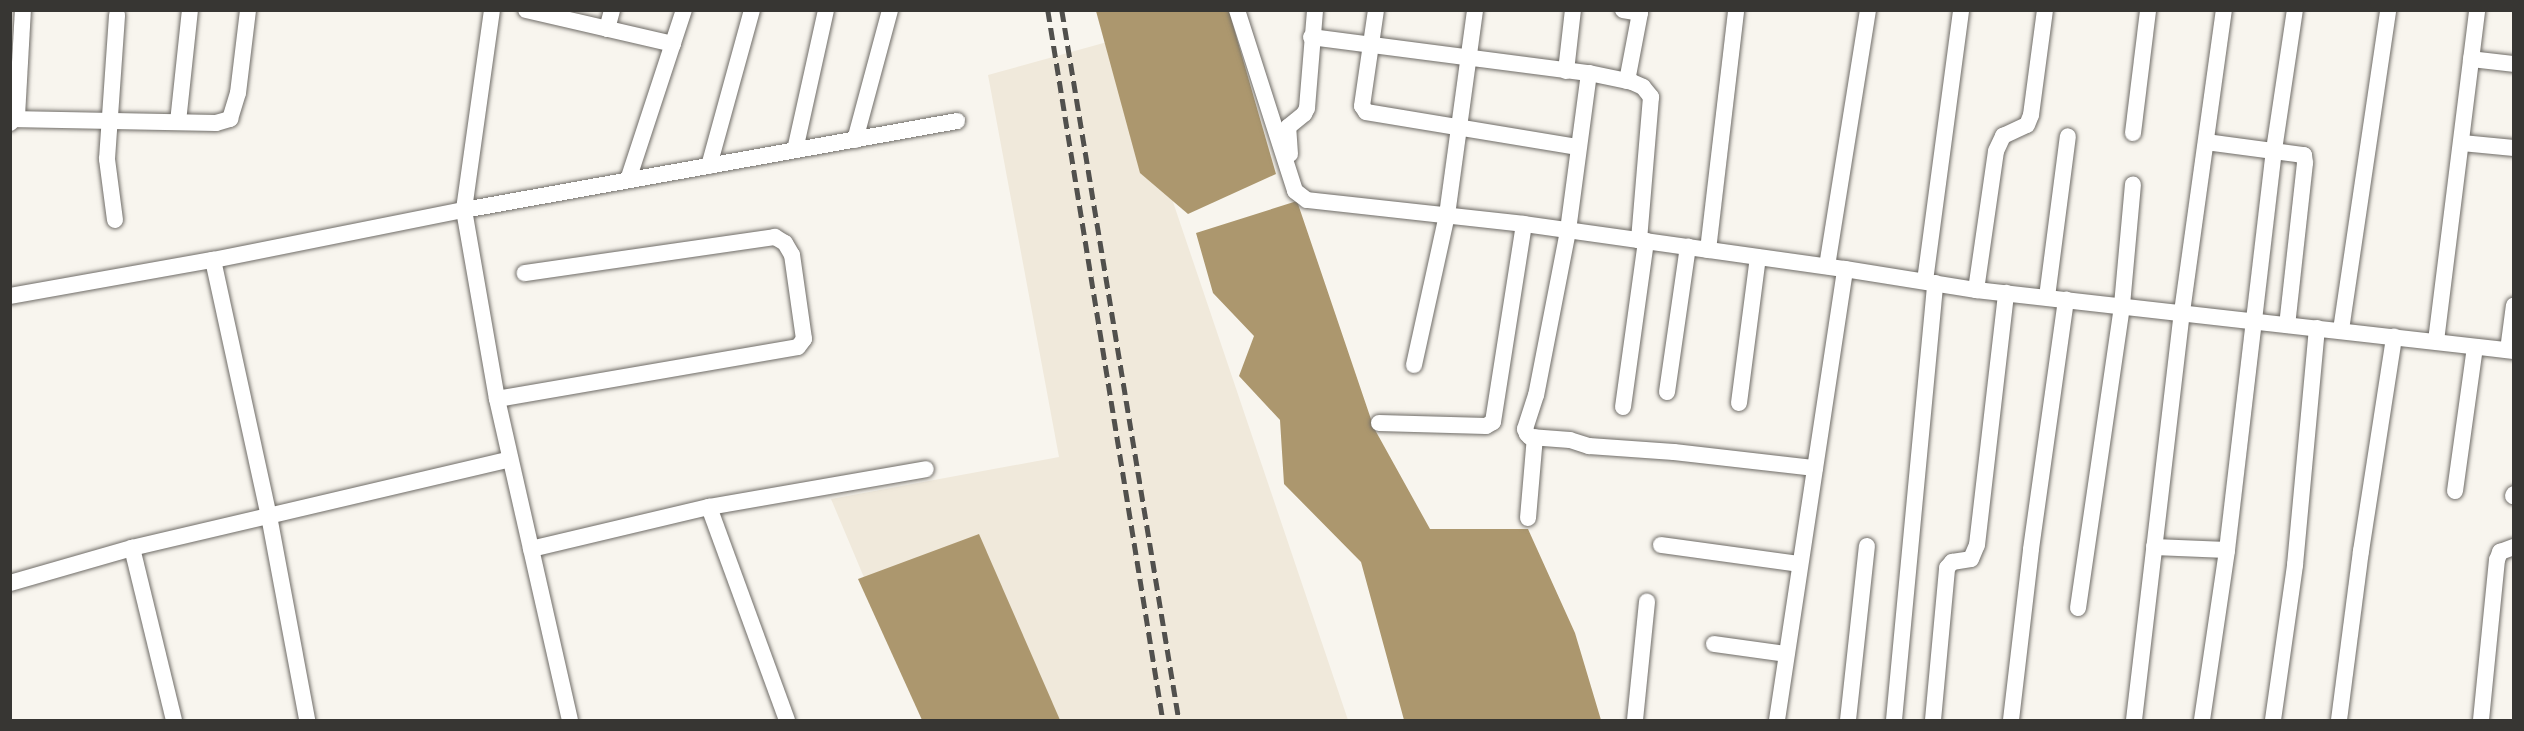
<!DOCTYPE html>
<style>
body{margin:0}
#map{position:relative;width:2524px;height:731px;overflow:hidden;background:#f8f5ee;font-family:Helvetica,sans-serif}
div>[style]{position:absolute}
.built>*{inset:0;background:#f0e9db}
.water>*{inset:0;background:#ac976e}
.roads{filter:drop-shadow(0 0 2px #6f6c67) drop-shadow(0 0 2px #6f6c67)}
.street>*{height:16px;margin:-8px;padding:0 8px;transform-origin:8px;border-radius:8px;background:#fff}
.rail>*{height:4.5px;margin-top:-2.25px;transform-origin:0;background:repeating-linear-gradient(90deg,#51504d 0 12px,transparent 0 18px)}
span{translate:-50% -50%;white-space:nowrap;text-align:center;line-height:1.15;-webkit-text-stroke:6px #f8f5ee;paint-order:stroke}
.frame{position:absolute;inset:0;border:12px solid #373633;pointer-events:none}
</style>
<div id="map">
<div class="built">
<i style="clip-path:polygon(1118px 39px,1348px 720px,924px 720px,831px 499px,1059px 457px,988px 75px)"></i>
</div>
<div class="water">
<i style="clip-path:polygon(1096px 11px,1229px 11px,1276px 174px,1188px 214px,1140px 173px)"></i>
<i style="clip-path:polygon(1297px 201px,1374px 428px,1430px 529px,1528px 529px,1575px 633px,1601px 720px,1404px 720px,1361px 562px,1284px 484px,1280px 420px,1239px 376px,1254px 336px,1213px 293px,1196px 233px)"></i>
<i style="clip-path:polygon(979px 534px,1060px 720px,922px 720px,858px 579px)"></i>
</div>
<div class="roads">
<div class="street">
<i style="left:492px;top:10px;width:202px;rotate:98deg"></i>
<i style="left:464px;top:210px;width:192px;rotate:80.1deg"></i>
<i style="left:497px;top:399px;width:329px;rotate:77.2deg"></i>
<i style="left:526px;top:10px;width:151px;rotate:13deg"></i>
<i style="left:1237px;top:10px;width:190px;rotate:72.2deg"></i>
<i style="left:1295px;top:191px;width:15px;rotate:37deg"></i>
<i style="left:1307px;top:200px;width:218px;rotate:6.3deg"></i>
<i style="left:1524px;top:224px;width:324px;rotate:8deg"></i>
<i style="left:1845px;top:269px;width:133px;rotate:9.1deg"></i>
<i style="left:1976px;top:290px;width:541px;rotate:6.47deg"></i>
<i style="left:1376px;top:10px;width:97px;rotate:98.3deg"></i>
<i style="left:1362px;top:106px;width:7px;rotate:56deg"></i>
<i style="left:1366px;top:112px;width:215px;rotate:9.4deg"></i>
<i style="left:1623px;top:10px;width:17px;rotate:10deg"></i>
<i style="left:1640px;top:13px;width:3px;rotate:-90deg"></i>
<i style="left:607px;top:29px;width:20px;rotate:-75deg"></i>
<i style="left:1311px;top:37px;width:280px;rotate:7.4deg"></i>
<i style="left:1589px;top:73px;width:44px;rotate:11.8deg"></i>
<i style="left:1632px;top:82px;width:12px;rotate:24deg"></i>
<i style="left:1643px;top:87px;width:13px;rotate:51deg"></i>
<i style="left:1651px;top:97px;width:144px;rotate:94.8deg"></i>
<i style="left:2471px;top:59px;width:43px;rotate:6.6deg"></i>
<i style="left:1566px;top:71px;width:61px;rotate:-83.5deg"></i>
<i style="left:1589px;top:73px;width:159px;rotate:97.6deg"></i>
<i style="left:1568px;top:231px;width:167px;rotate:101deg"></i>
<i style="left:1536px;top:395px;width:36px;rotate:108deg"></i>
<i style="left:1525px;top:429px;width:5px;rotate:68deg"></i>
<i style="left:1527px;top:434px;width:4px;rotate:45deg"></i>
<i style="left:1530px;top:437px;width:40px;rotate:4.3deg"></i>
<i style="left:1570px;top:440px;width:20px;rotate:18deg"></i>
<i style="left:1589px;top:446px;width:85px;rotate:4deg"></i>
<i style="left:1674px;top:452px;width:142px;rotate:6.5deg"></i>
<i style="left:1627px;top:81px;width:69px;rotate:-79.2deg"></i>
<i style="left:10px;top:119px;width:206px;rotate:1.1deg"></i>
<i style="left:216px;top:123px;width:15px;rotate:-16deg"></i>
<i style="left:230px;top:119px;width:27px;rotate:-73deg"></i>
<i style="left:238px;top:93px;width:84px;rotate:-83.1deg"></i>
<i style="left:178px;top:122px;width:113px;rotate:-83.9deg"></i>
<i style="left:10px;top:123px;width:10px;rotate:-45deg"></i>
<i style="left:17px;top:116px;width:106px;rotate:-86.8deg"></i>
<i style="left:2133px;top:133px;width:124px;rotate:-83deg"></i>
<i style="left:855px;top:140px;width:135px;rotate:-74.9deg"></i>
<i style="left:2206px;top:142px;width:99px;rotate:7.6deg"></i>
<i style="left:2304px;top:155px;width:8px;rotate:83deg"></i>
<i style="left:2305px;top:163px;width:163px;rotate:96.3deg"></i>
<i style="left:2462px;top:143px;width:52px;rotate:5.5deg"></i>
<i style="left:795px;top:150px;width:143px;rotate:-77.5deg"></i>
<i style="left:1290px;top:154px;width:27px;rotate:-94deg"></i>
<i style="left:1288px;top:127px;width:21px;rotate:-39deg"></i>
<i style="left:1304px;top:114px;width:7px;rotate:-63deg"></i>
<i style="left:1307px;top:108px;width:98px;rotate:-85.3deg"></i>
<i style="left:709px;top:166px;width:162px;rotate:-74.6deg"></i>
<i style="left:628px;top:180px;width:179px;rotate:-71.8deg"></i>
<i style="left:115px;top:220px;width:62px;rotate:-97.5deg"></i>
<i style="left:107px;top:159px;width:144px;rotate:-86deg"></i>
<i style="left:1708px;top:250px;width:242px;rotate:-83.3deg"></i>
<i style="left:213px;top:260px;width:256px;rotate:-11.3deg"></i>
<i style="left:464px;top:210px;width:501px;rotate:-10.23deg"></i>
<i style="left:1827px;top:266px;width:259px;rotate:-80.9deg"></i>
<i style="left:1925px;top:281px;width:273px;rotate:-82.4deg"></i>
<i style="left:1976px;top:290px;width:140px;rotate:-81.8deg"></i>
<i style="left:1996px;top:151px;width:17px;rotate:-65deg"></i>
<i style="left:2003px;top:136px;width:26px;rotate:-25deg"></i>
<i style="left:2027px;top:125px;width:11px;rotate:-68deg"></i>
<i style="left:2031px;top:115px;width:106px;rotate:-82.4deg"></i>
<i style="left:10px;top:296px;width:206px;rotate:-10.1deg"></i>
<i style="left:213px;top:260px;width:262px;rotate:77.7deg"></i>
<i style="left:269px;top:516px;width:208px;rotate:79.4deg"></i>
<i style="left:2047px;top:297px;width:162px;rotate:-82.6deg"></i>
<i style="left:2341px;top:330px;width:323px;rotate:-81.6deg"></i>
<i style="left:2436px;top:341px;width:334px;rotate:-82.9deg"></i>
<i style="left:2508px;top:350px;width:45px;rotate:-82.4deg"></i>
<i style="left:1414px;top:365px;width:154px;rotate:-77.6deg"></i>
<i style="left:1447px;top:215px;width:207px;rotate:-82.2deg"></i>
<i style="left:1667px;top:392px;width:147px;rotate:-81.8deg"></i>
<i style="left:497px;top:399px;width:305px;rotate:-9.8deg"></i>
<i style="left:798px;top:347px;width:10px;rotate:-53deg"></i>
<i style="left:804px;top:339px;width:85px;rotate:-98.1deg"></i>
<i style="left:792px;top:255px;width:14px;rotate:-120deg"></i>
<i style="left:785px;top:243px;width:12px;rotate:-149deg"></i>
<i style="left:775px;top:237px;width:253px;rotate:171.8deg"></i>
<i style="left:1739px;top:403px;width:147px;rotate:-82.6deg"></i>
<i style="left:1623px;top:407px;width:168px;rotate:-82.1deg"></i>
<i style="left:1379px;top:423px;width:107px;rotate:1.6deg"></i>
<i style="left:1486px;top:426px;width:8px;rotate:-30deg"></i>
<i style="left:1493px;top:422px;width:200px;rotate:-81.1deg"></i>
<i style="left:2455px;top:491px;width:145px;rotate:-82.1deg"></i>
<i style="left:2513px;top:496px;width:2px;rotate:-63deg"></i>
<i style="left:709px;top:507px;width:227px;rotate:69.9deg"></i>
<i style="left:1528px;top:518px;width:81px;rotate:-85.1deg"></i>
<i style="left:1661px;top:545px;width:140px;rotate:7.8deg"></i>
<i style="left:2154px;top:547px;width:73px;rotate:2.4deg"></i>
<i style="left:132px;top:548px;width:177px;rotate:76.3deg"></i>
<i style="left:531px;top:549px;width:183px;rotate:-13.3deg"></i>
<i style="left:709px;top:507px;width:220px;rotate:-9.9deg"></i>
<i style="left:10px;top:583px;width:127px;rotate:-16deg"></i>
<i style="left:132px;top:548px;width:388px;rotate:-13.2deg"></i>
<i style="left:2078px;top:608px;width:306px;rotate:-81.7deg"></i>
<i style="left:2122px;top:305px;width:121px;rotate:-84.8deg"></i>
<i style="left:1714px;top:644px;width:73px;rotate:7.9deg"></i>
<i style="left:1635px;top:720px;width:119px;rotate:-84.2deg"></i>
<i style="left:1777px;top:720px;width:456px;rotate:-81.4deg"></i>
<i style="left:1848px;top:720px;width:175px;rotate:-83.8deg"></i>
<i style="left:1894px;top:720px;width:439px;rotate:-84.6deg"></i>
<i style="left:1933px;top:720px;width:153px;rotate:-84.7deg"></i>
<i style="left:1947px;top:568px;width:8px;rotate:-50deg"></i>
<i style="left:1952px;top:562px;width:19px;rotate:-9deg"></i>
<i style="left:1971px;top:559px;width:15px;rotate:-67deg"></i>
<i style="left:1977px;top:545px;width:254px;rotate:-83.4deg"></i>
<i style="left:2011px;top:720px;width:172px;rotate:-83.3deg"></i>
<i style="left:2031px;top:549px;width:252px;rotate:-82deg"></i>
<i style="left:2134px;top:720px;width:411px;rotate:-83.3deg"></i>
<i style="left:2182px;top:312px;width:305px;rotate:-82.1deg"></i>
<i style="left:2202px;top:720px;width:172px;rotate:-81.6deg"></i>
<i style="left:2227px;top:550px;width:403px;rotate:-83.3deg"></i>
<i style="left:2274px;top:150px;width:142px;rotate:-81.5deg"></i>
<i style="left:2273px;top:720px;width:157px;rotate:-81.9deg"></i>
<i style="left:2295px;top:565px;width:238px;rotate:-84.7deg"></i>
<i style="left:2339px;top:720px;width:170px;rotate:-82.6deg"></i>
<i style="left:2361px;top:551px;width:217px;rotate:-81.2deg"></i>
<i style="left:2481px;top:720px;width:161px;rotate:-84.3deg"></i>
<i style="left:2497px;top:560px;width:9px;rotate:-69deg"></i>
<i style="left:2500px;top:552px;width:15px;rotate:-20deg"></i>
</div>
</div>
<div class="rail">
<i style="left:1048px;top:10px;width:719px;rotate:80.8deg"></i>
<i style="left:1062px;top:10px;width:720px;rotate:80.64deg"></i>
</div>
<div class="frame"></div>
</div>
